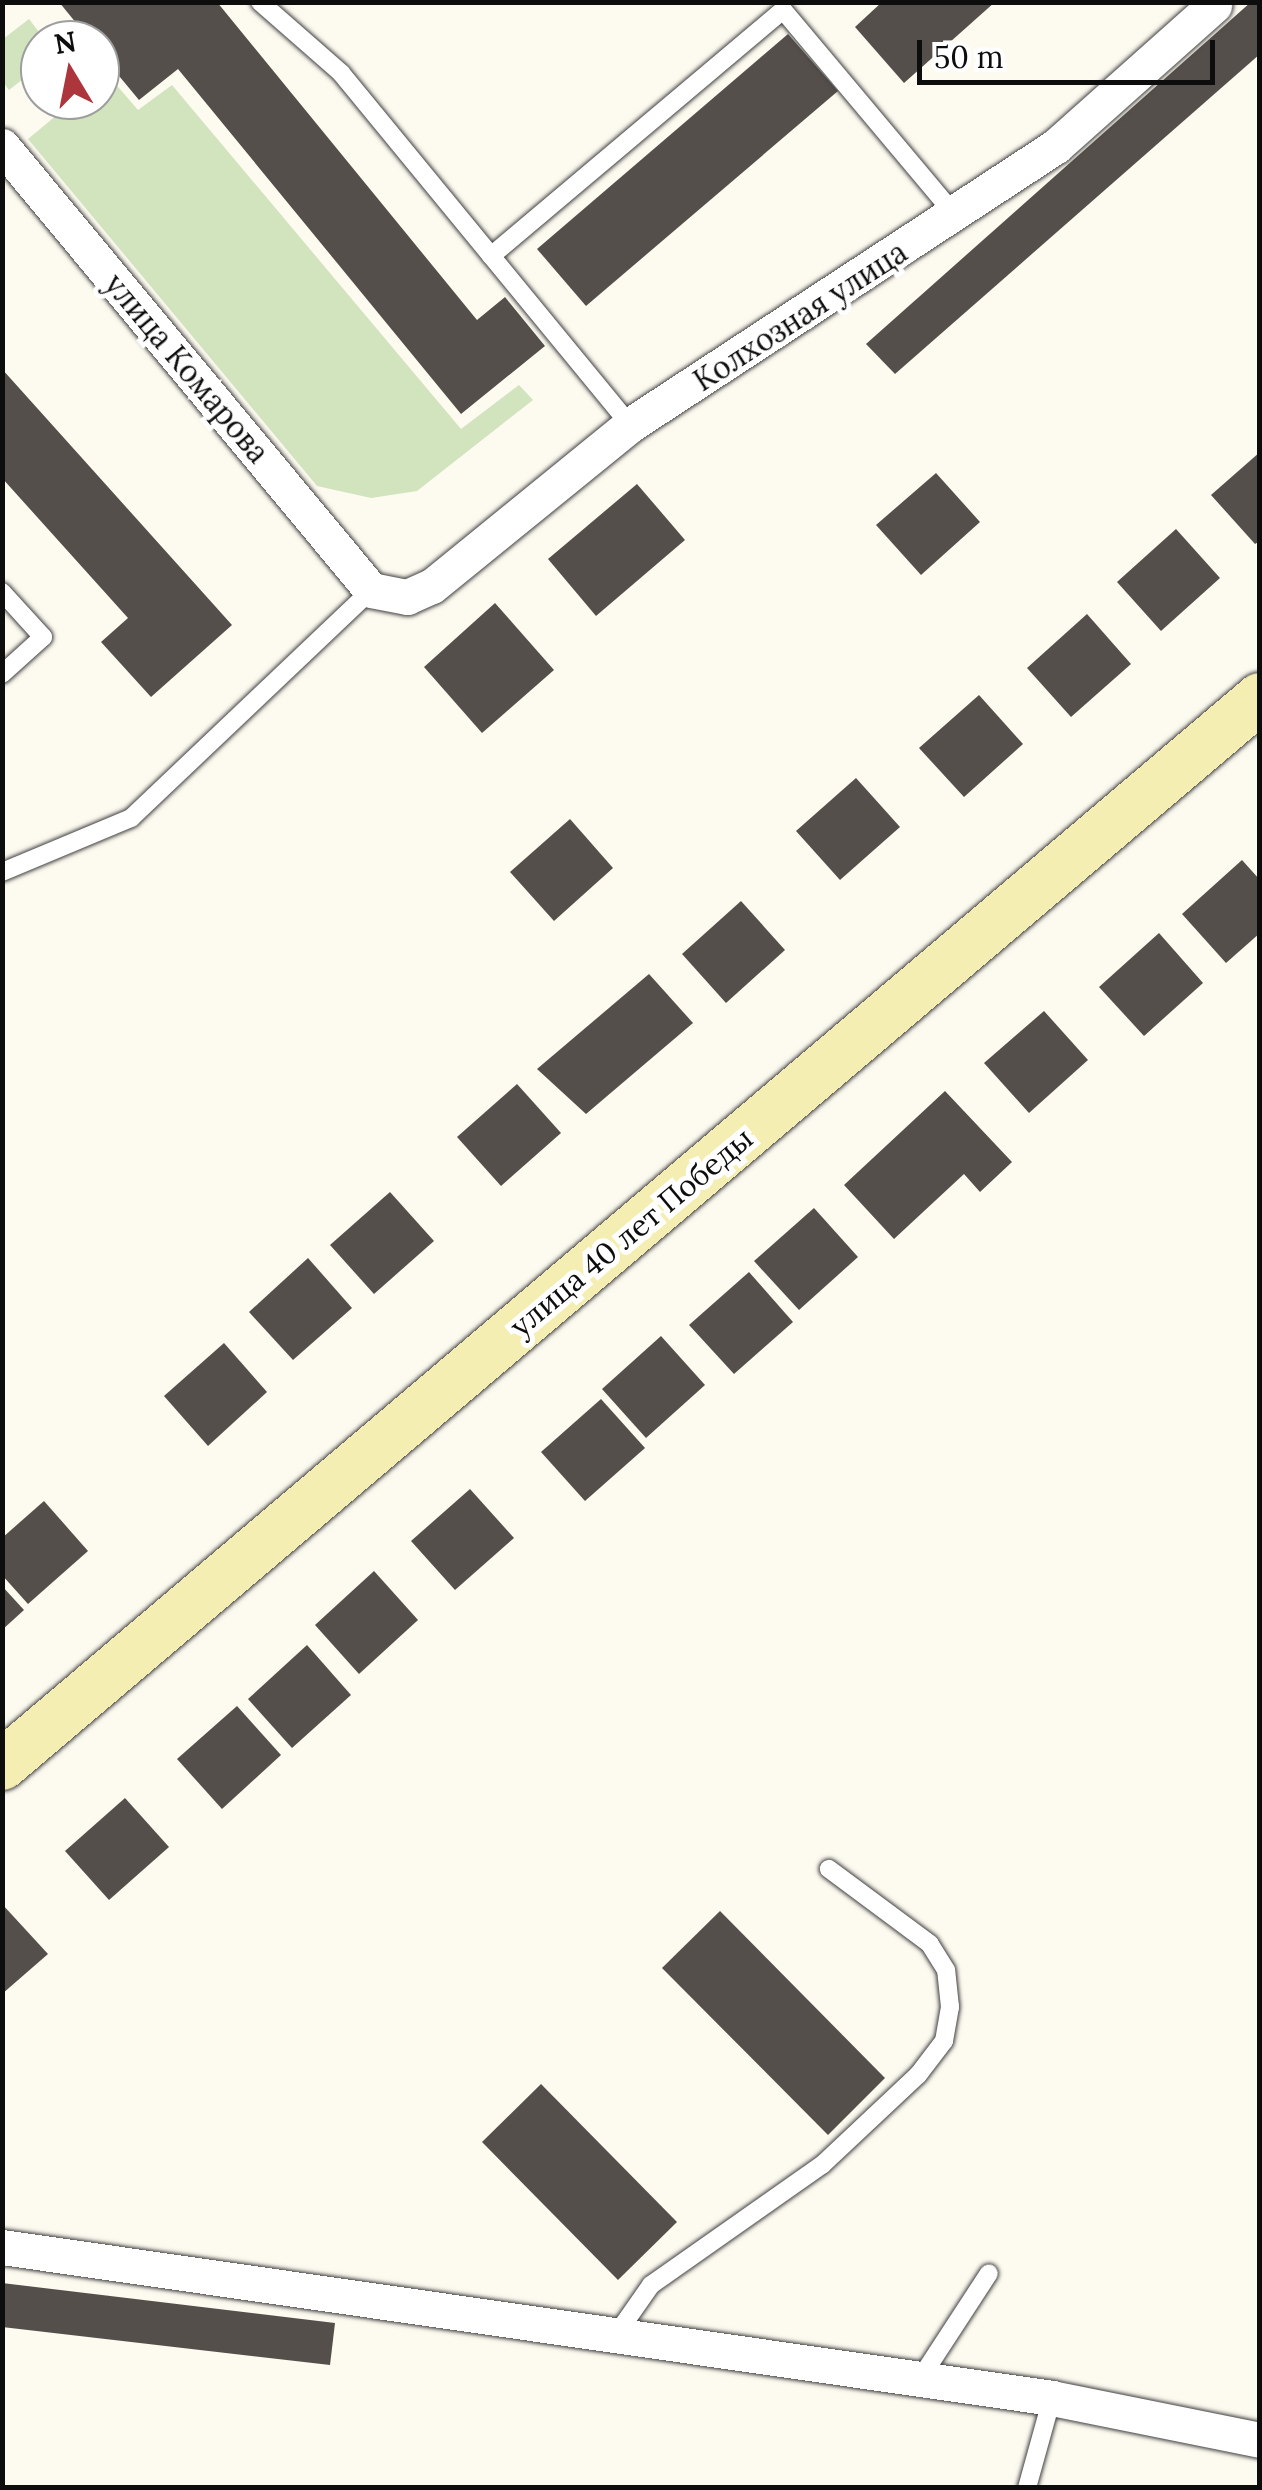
<!DOCTYPE html>
<meta charset="utf-8">
<style>
body{margin:0}
#map{position:relative;width:1262px;height:2490px;overflow:hidden;background:#fdfaf0;font-family:Lora,serif}
div>[style]{position:absolute}
.green>*{inset:0;background:#d1e4bd}
.building>*{inset:0;background:#554f4b}
.roads{filter:drop-shadow(0 0 2px #404040) drop-shadow(0 0 2px #404040)}
.lane>*{height:18px;margin:-9px;padding:0 9px;transform-origin:9px;border-radius:9px;background:#fff}
.street>*{height:35px;margin:-17.5px;padding:0 17.5px;transform-origin:17.5px;border-radius:17.5px;background:#fff}
.secondary>*{height:50px;margin:-25px;padding:0 25px;transform-origin:25px;border-radius:25px;background:#f5eeb2}
span{translate:-50% -50%;white-space:nowrap;text-align:center;line-height:1.15;-webkit-text-stroke:10px #fff;paint-order:stroke}
.street-label{font-size:30px;color:#0d0d0d}
.frame{position:absolute;inset:0;border:5px solid #0d0d0d;pointer-events:none}
.north{position:absolute;left:20px;top:20px;width:100px;height:100px;box-sizing:border-box;background:#fff;border:2px solid #9e9e9e;border-radius:50%;rotate:350deg;font-size:28px;font-weight:700;line-height:40px;text-align:center;color:#0d0d0d}
.north::after{content:'';display:block;margin:auto;width:35px;height:45px;background:#ac363b;clip-path:polygon(50% 0,100% 100%,50% 72%,0 100%)}
.scale{position:absolute;left:917px;top:40px;width:298px;height:45px;box-sizing:border-box;border:5px solid #0d0d0d;border-top:0;padding-left:12px;font-size:30px;line-height:35px;white-space:nowrap;color:#0d0d0d;-webkit-text-stroke:8px #fff;paint-order:stroke}
</style>
<div id="map">
<div class="green">
<i style="clip-path:polygon(29px 19px,45px 40px,40px 40px,40px 66px,9px 90px,3px 82px,3px 39px)"></i>
<i style="clip-path:polygon(107px 74px,138px 110px,172px 85px,461px 429px,519px 385px,533px 400px,417px 491px,371px 498px,317px 486px,28px 139px,75px 100px,100px 100px,100px 80px)"></i>
</div>
<div class="building">
<i style="clip-path:polygon(59px 2px,217px 2px,477px 320px,505px 297px,545px 346px,461px 414px,178px 69px,139px 100px,100px 53px,100px 40px,90px 40px)"></i>
<i style="clip-path:polygon(882px 2px,995px 2px,904px 83px,855px 27px)"></i>
<i style="clip-path:polygon(1251px 2px,1260px 2px,1260px 54px,895px 374px,866px 344px)"></i>
<i style="clip-path:polygon(788px 34px,838px 91px,586px 306px,537px 249px)"></i>
<i style="clip-path:polygon(2px 369px,232px 625px,151px 697px,101px 642px,128px 618px,2px 478px)"></i>
<i style="clip-path:polygon(1260px 452px,1260px 541px,1255px 544px,1211px 495px)"></i>
<i style="clip-path:polygon(936px 473px,980px 522px,921px 575px,876px 525px)"></i>
<i style="clip-path:polygon(637px 484px,685px 540px,596px 616px,548px 559px)"></i>
<i style="clip-path:polygon(1176px 529px,1220px 578px,1161px 631px,1117px 582px)"></i>
<i style="clip-path:polygon(495px 603px,554px 670px,482px 733px,424px 667px)"></i>
<i style="clip-path:polygon(1087px 614px,1131px 664px,1071px 717px,1027px 668px)"></i>
<i style="clip-path:polygon(979px 695px,1023px 744px,964px 797px,919px 748px)"></i>
<i style="clip-path:polygon(856px 778px,900px 827px,840px 880px,796px 831px)"></i>
<i style="clip-path:polygon(570px 819px,613px 868px,554px 921px,510px 872px)"></i>
<i style="clip-path:polygon(1242px 860px,1260px 880px,1260px 933px,1226px 963px,1182px 914px)"></i>
<i style="clip-path:polygon(741px 901px,785px 950px,726px 1003px,682px 954px)"></i>
<i style="clip-path:polygon(1159px 933px,1203px 983px,1144px 1036px,1099px 987px)"></i>
<i style="clip-path:polygon(649px 974px,693px 1023px,586px 1114px,537px 1069px)"></i>
<i style="clip-path:polygon(1044px 1011px,1088px 1060px,1029px 1113px,984px 1063px)"></i>
<i style="clip-path:polygon(517px 1084px,561px 1133px,501px 1186px,457px 1137px)"></i>
<i style="clip-path:polygon(945px 1091px,1012px 1162px,980px 1192px,964px 1174px,894px 1239px,844px 1185px)"></i>
<i style="clip-path:polygon(390px 1192px,434px 1241px,374px 1294px,330px 1245px)"></i>
<i style="clip-path:polygon(814px 1208px,858px 1257px,799px 1310px,754px 1261px)"></i>
<i style="clip-path:polygon(308px 1258px,352px 1308px,293px 1360px,249px 1312px)"></i>
<i style="clip-path:polygon(749px 1272px,793px 1322px,734px 1374px,689px 1325px)"></i>
<i style="clip-path:polygon(661px 1336px,705px 1385px,646px 1438px,602px 1389px)"></i>
<i style="clip-path:polygon(224px 1343px,267px 1392px,208px 1446px,164px 1396px)"></i>
<i style="clip-path:polygon(601px 1399px,645px 1448px,585px 1501px,541px 1452px)"></i>
<i style="clip-path:polygon(470px 1489px,514px 1538px,455px 1590px,411px 1541px)"></i>
<i style="clip-path:polygon(44px 1501px,88px 1551px,28px 1604px,2px 1575px,2px 1538px)"></i>
<i style="clip-path:polygon(374px 1571px,418px 1620px,359px 1674px,315px 1625px)"></i>
<i style="clip-path:polygon(2px 1586px,24px 1610px,2px 1630px)"></i>
<i style="clip-path:polygon(307px 1645px,351px 1695px,292px 1748px,248px 1699px)"></i>
<i style="clip-path:polygon(237px 1706px,281px 1755px,222px 1809px,177px 1759px)"></i>
<i style="clip-path:polygon(125px 1798px,169px 1847px,109px 1900px,65px 1851px)"></i>
<i style="clip-path:polygon(2px 1904px,48px 1954px,2px 1994px)"></i>
<i style="clip-path:polygon(720px 1911px,885px 2078px,828px 2135px,662px 1968px)"></i>
<i style="clip-path:polygon(541px 2084px,677px 2222px,618px 2280px,482px 2142px)"></i>
<i style="clip-path:polygon(2px 2283px,335px 2323px,330px 2365px,2px 2327px)"></i>
</div>
<div class="roads">
<div class="lane">
<i style="left:260px;top:2px;width:108px;rotate:41.2deg"></i>
<i style="left:341px;top:73px;width:455px;rotate:50.6deg"></i>
<i style="left:491px;top:256px;width:382px;rotate:-40.1deg"></i>
<i style="left:783px;top:10px;width:269px;rotate:50deg"></i>
<i style="left:2px;top:592px;width:61px;rotate:47.7deg"></i>
<i style="left:43px;top:637px;width:55px;rotate:137.9deg"></i>
<i style="left:2px;top:872px;width:140px;rotate:-22.7deg"></i>
<i style="left:131px;top:818px;width:331px;rotate:-43.5deg"></i>
<i style="left:616px;top:2335px;width:61px;rotate:-55deg"></i>
<i style="left:651px;top:2285px;width:209px;rotate:-35.1deg"></i>
<i style="left:822px;top:2165px;width:132px;rotate:-43.2deg"></i>
<i style="left:918px;top:2075px;width:43px;rotate:-52.6deg"></i>
<i style="left:944px;top:2041px;width:35px;rotate:-80deg"></i>
<i style="left:950px;top:2007px;width:37px;rotate:-96deg"></i>
<i style="left:946px;top:1970px;width:31px;rotate:-122deg"></i>
<i style="left:930px;top:1944px;width:126px;rotate:-143.4deg"></i>
<i style="left:920px;top:2379px;width:126px;rotate:-56.9deg"></i>
<i style="left:1027px;top:2488px;width:93px;rotate:-74.5deg"></i>
</div>
<div class="street">
<i style="left:2px;top:146px;width:577px;rotate:50.27deg"></i>
<i style="left:371px;top:590px;width:37px;rotate:11deg"></i>
<i style="left:407px;top:597px;width:27px;rotate:-24deg"></i>
<i style="left:432px;top:586px;width:255px;rotate:-39.1deg"></i>
<i style="left:630px;top:425px;width:509px;rotate:-33.22deg"></i>
<i style="left:1056px;top:146px;width:212px;rotate:-41.7deg"></i>
<i style="left:2px;top:2247px;width:1061px;rotate:8.18deg"></i>
<i style="left:1052px;top:2398px;width:212px;rotate:11.4deg"></i>
</div>
<div class="secondary">
<i style="left:2px;top:1765px;width:1650px;rotate:-40.3deg"></i>
</div>
</div>
<div class="street-label">
<span style="left:800px;top:316px;rotate:-33deg">Колхозная улица</span>
<span style="left:187px;top:368px;rotate:50deg">улица Комарова</span>
<span style="left:631px;top:1232px;rotate:-40deg">улица 40 лет Победы</span>
</div>
<div class="frame"></div>
<div class="north">N</div>
<div class="scale">50 m</div>
</div>
